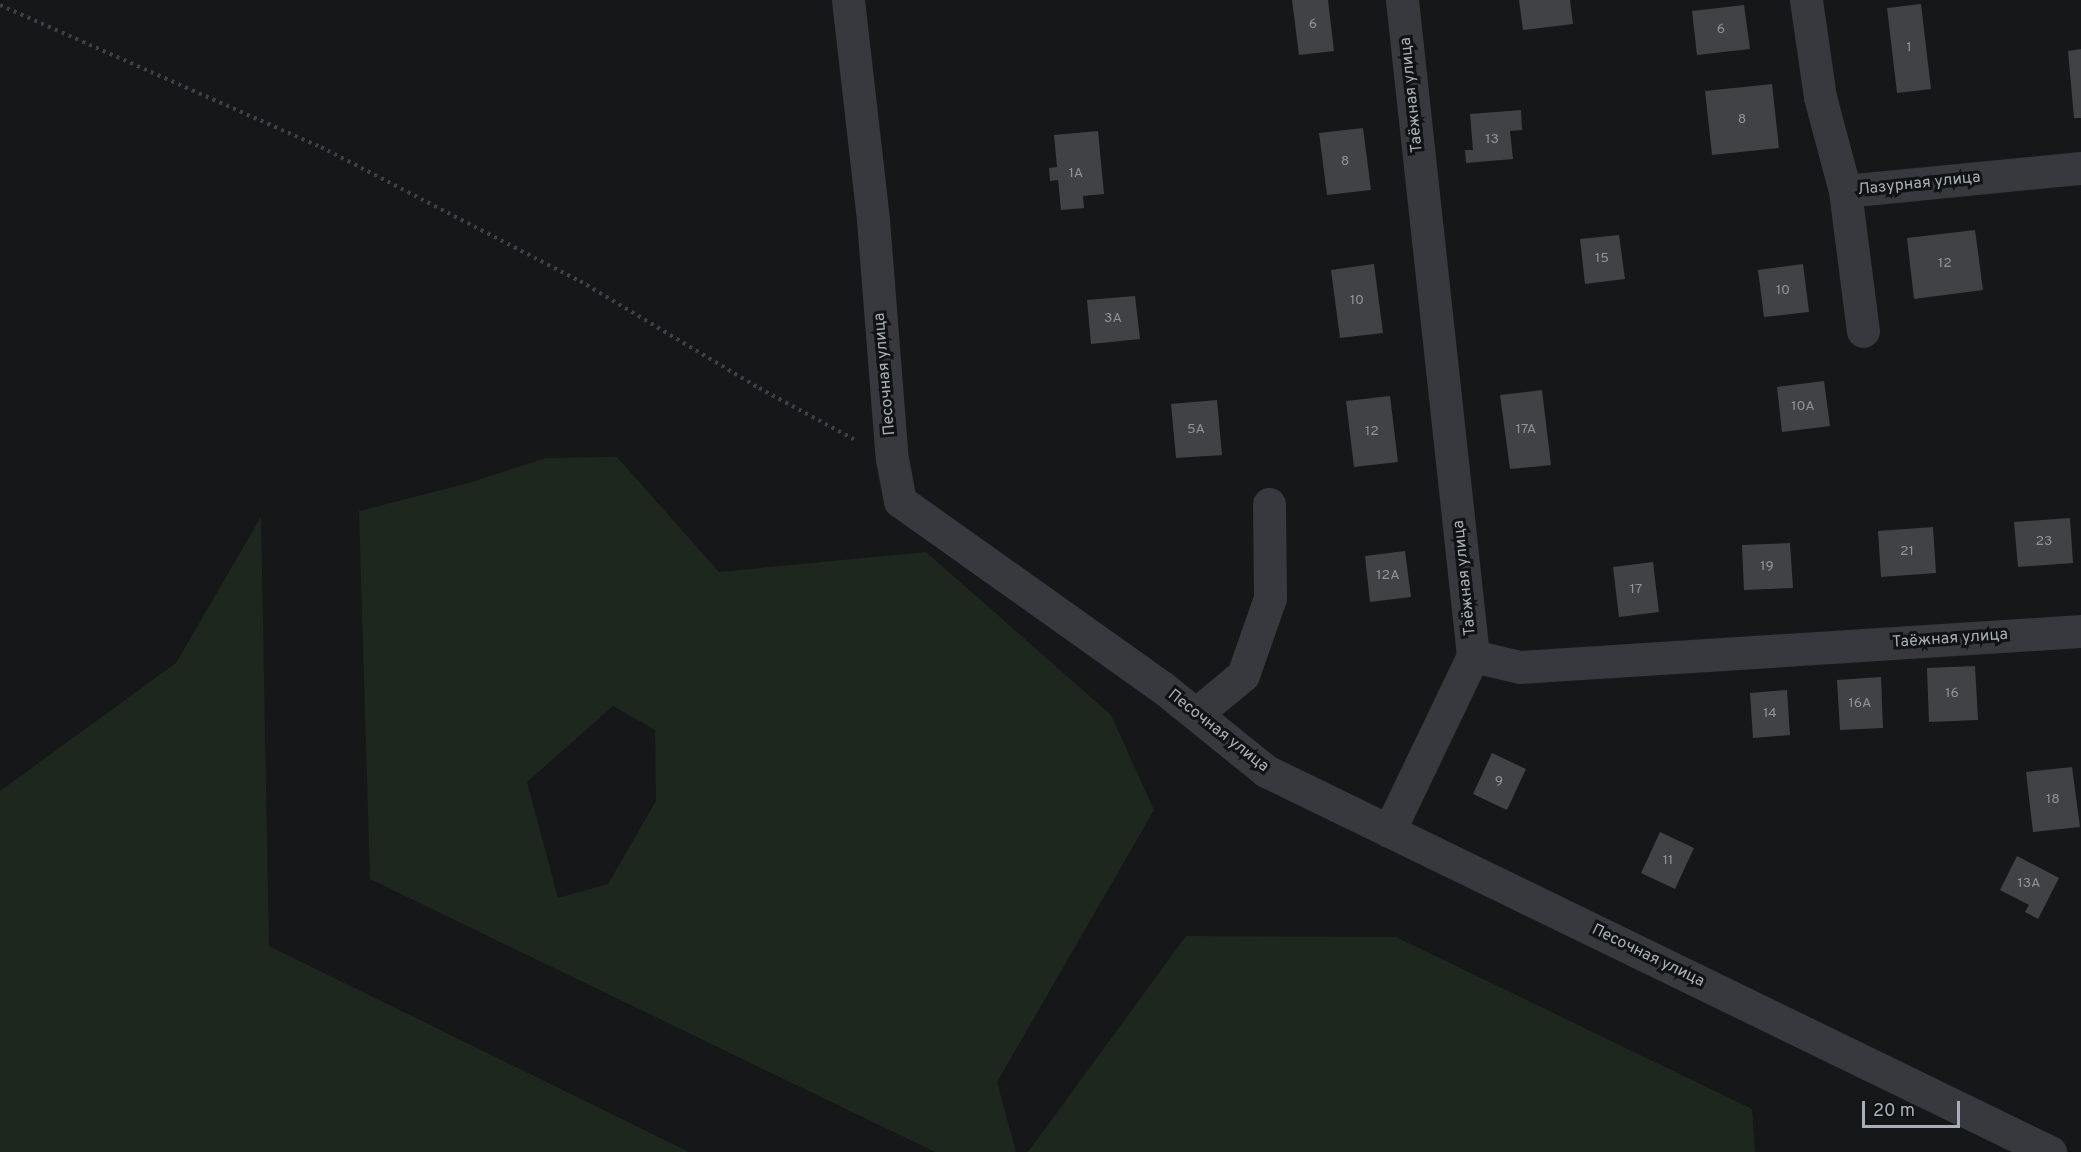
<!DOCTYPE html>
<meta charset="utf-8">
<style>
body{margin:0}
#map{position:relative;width:2081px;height:1152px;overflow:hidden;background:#161718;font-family:Overpass,sans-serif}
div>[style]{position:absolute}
.green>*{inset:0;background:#1e271e}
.building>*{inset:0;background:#404245}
.path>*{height:4px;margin-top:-2px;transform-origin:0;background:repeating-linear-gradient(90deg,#3d4145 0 3px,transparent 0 7.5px)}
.minor>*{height:33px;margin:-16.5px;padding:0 16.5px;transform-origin:16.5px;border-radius:16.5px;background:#37393e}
span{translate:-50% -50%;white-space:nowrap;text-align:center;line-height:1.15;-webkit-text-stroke:6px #111213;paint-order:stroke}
.number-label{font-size:14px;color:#8d949c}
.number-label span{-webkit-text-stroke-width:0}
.street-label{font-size:16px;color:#a7b0b9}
.scale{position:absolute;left:1862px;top:1101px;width:98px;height:27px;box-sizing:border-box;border:3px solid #a7b0b9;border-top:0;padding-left:8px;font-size:18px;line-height:21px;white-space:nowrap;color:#a7b0b9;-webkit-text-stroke:4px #111213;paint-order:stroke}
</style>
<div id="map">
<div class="green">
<i style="clip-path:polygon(evenodd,617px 457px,719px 572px,926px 552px,1111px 715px,1154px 810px,997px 1082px,1016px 1152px,935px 1152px,370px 879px,359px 511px,469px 483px,546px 458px,617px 457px,613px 706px,655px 730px,656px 801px,608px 884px,558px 898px,527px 782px,613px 706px)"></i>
<i style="clip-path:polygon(261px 517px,269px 946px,689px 1152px,0 1152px,0 791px,176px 663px)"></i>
<i style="clip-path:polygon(1186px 936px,1396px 937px,1752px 1109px,1755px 1152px,1028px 1152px)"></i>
</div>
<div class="building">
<i style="clip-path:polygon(1292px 0,1328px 0,1334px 51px,1299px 55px)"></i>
<i style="clip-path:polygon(1519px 0,1570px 0,1573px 24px,1523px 30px)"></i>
<i style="clip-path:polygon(1921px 4px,1931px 89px,1897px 93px,1887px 8px)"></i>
<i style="clip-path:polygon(1744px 5px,1750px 49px,1697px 55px,1692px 11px)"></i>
<i style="clip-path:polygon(2081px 49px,2081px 118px,2074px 118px,2068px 51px)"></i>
<i style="clip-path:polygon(1772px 84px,1779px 148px,1712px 155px,1705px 91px)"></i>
<i style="clip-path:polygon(1521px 110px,1522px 130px,1510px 131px,1513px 159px,1466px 163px,1465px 150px,1473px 150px,1470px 114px)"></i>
<i style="clip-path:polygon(1363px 128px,1371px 190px,1327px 195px,1319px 133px)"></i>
<i style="clip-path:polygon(1098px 131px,1104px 194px,1083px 196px,1084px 208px,1061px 210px,1058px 180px,1050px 181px,1049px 168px,1057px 167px,1054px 135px)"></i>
<i style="clip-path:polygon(1975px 230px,1983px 290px,1914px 299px,1907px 238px)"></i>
<i style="clip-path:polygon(1619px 235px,1625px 279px,1585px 284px,1580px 239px)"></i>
<i style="clip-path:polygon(1374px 264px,1383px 333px,1340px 338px,1331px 270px)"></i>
<i style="clip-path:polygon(1803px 264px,1809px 312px,1764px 317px,1758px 270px)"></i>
<i style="clip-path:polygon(1135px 296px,1140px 339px,1091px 344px,1087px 300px)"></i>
<i style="clip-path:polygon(1824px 381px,1830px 426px,1782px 432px,1777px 387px)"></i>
<i style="clip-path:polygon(1542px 390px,1551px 465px,1510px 469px,1500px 395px)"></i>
<i style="clip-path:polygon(1390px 396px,1398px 462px,1354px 467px,1346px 401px)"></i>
<i style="clip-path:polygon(1217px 400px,1222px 455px,1176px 458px,1171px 404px)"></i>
<i style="clip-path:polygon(2070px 518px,2073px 563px,2018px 567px,2014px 522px)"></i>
<i style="clip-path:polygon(1933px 527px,1936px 573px,1881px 577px,1878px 531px)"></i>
<i style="clip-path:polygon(1790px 543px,1793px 588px,1744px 590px,1742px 545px)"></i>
<i style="clip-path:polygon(1405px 551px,1411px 597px,1370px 602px,1365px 556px)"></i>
<i style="clip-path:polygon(1653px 562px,1659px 612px,1619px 617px,1613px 567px)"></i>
<i style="clip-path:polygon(1975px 666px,1978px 720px,1929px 722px,1927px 668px)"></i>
<i style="clip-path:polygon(1881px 677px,1883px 728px,1840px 730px,1837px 680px)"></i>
<i style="clip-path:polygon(1787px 690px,1790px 735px,1753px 738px,1750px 693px)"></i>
<i style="clip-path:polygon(1492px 753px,1526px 769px,1507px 810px,1473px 794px)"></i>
<i style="clip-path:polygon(2072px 767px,2080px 827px,2033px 832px,2026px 772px)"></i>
<i style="clip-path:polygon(1660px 832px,1694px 848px,1675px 889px,1641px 873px)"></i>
<i style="clip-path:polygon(2017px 856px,2059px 878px,2038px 919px,2025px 912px,2029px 905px,2000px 890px)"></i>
</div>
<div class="path">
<i style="left:0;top:5px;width:351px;rotate:23.9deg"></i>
<i style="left:321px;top:147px;width:292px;rotate:27.4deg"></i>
<i style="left:580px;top:281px;width:209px;rotate:30.9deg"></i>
<i style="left:759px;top:388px;width:111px;rotate:28.4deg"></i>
</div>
<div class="minor">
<i style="left:848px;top:0;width:221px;rotate:83.5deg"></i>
<i style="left:873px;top:220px;width:240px;rotate:85.5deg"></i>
<i style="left:892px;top:459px;width:43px;rotate:79.2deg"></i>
<i style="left:900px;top:501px;width:321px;rotate:35.4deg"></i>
<i style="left:1162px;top:687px;width:134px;rotate:38.9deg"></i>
<i style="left:1266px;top:771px;width:872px;rotate:25.92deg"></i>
<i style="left:1402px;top:0;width:660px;rotate:83.82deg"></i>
<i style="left:1473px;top:656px;width:48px;rotate:13.2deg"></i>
<i style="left:1520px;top:667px;width:562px;rotate:-3.67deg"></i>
<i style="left:1806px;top:0;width:98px;rotate:81.8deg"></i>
<i style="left:1820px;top:97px;width:97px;rotate:75.1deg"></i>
<i style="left:1845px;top:191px;width:237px;rotate:-5.6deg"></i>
<i style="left:1845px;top:191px;width:141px;rotate:82.7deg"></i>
<i style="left:1196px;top:714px;width:61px;rotate:-39.7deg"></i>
<i style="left:1243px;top:675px;width:82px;rotate:-70.7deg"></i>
<i style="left:1270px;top:598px;width:94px;rotate:-90.6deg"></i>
<i style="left:1389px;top:831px;width:194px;rotate:-64.4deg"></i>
</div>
<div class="number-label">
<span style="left:1313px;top:25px">6</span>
<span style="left:1721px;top:30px">6</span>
<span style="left:1909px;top:48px">1</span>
<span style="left:1742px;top:120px">8</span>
<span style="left:1492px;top:140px">13</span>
<span style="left:1345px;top:162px">8</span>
<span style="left:1076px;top:174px">1А</span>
<span style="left:1602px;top:259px">15</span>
<span style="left:1945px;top:264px">12</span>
<span style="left:1783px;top:291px">10</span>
<span style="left:1357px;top:301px">10</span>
<span style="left:1113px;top:319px">3А</span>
<span style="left:1803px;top:407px">10А</span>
<span style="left:1196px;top:430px">5А</span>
<span style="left:1526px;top:430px">17А</span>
<span style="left:1372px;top:432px">12</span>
<span style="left:2044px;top:542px">23</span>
<span style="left:1907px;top:552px">21</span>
<span style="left:1767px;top:567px">19</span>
<span style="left:1388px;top:576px">12А</span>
<span style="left:1636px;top:590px">17</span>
<span style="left:1952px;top:694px">16</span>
<span style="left:1860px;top:704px">16А</span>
<span style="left:1770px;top:714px">14</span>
<span style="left:1499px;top:782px">9</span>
<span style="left:2053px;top:800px">18</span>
<span style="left:1668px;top:861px">11</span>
<span style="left:2029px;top:884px">13А</span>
</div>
<div class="street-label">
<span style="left:1412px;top:95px;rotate:-96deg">Таёжная улица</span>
<span style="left:1919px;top:184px;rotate:-6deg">Лазурная улица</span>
<span style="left:885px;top:374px;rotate:-95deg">Песочная улица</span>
<span style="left:1465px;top:578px;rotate:-96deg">Таёжная улица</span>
<span style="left:1950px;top:639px;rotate:-4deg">Таёжная улица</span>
<span style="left:1218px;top:731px;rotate:38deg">Песочная улица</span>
<span style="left:1648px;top:956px;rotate:26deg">Песочная улица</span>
</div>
<div class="scale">20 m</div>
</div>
